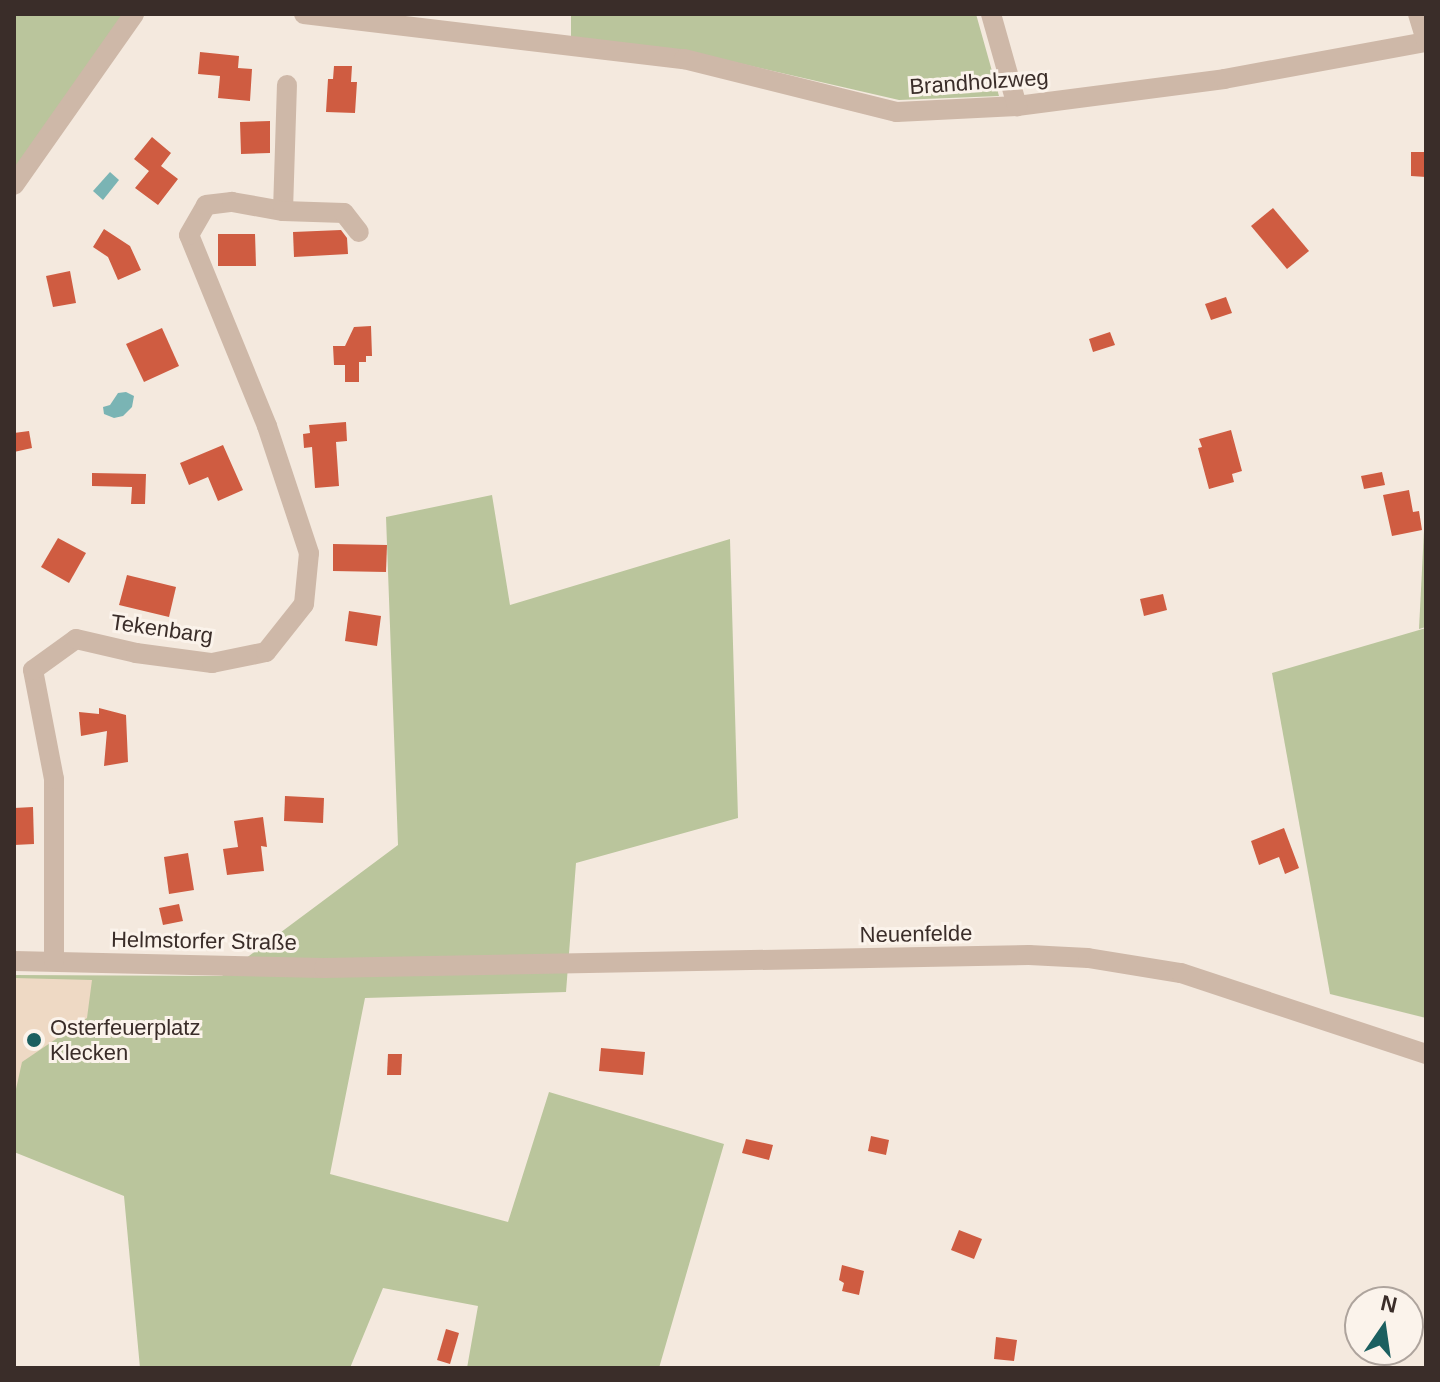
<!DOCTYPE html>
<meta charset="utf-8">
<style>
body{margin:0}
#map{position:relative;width:1440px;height:1382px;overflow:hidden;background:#f4e9de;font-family:Arial,sans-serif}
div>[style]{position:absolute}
.green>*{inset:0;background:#bac59c}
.plaza>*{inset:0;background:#eed9c4}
.water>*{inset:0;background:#7ab4b4}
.building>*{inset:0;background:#cf5c41}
.minor>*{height:20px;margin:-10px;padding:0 10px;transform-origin:10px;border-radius:10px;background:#ceb8a8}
.dots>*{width:22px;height:22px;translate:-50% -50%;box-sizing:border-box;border:4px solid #fbf3eb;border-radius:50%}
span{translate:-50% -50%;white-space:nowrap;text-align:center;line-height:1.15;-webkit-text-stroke:6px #fbf3eb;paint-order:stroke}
.street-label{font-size:22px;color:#3a2d29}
.poi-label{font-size:22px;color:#3a2d29}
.left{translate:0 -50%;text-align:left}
.frame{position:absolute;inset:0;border:16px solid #3a2d29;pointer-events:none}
.north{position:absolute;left:1344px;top:1286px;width:80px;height:80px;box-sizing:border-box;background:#fbf3eb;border:2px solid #aea49d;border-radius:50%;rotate:13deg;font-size:22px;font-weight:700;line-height:32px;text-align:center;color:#3a2d29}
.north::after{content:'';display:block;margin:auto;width:28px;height:36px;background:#1b5f60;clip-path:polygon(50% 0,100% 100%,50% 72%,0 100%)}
</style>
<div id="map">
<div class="green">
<i style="clip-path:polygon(14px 14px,128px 14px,14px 170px)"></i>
<i style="clip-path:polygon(571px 14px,976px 14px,999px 96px,899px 100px,695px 53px,571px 38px)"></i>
<i style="clip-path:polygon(1426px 491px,1426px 627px,1419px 629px)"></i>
<i style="clip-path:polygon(492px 495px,510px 605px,730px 539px,738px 818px,576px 863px,566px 992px,365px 998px,330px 1174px,508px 1222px,549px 1092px,724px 1144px,659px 1368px,467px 1368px,478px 1306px,383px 1288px,350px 1368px,140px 1368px,124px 1196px,14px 1152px,14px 975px,222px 976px,398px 845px,386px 517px)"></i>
<i style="clip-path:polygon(1426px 628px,1426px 1018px,1330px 994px,1272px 673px)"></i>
</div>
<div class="plaza">
<i style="clip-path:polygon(14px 978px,92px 980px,87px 1018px,22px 1062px,14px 1098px)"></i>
</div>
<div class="water">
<i style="clip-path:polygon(110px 172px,119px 180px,103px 200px,93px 191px)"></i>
<i style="clip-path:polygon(126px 392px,134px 396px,132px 407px,123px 416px,114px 418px,104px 414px,103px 407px,110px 405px,118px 393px)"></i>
</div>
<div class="building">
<i style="clip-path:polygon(200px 52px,239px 56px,238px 68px,252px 69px,250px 101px,218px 98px,220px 76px,198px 74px)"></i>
<i style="clip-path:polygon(334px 66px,352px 66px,351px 82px,357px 82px,355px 113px,326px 112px,328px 79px,333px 79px)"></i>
<i style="clip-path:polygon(270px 121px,270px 153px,241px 154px,240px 122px)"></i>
<i style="clip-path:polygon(152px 137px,171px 153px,161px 166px,178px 179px,158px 205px,135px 188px,149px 171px,134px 159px)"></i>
<i style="clip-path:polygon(1411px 152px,1426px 152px,1426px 177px,1411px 176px)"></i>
<i style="clip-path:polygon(1273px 208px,1309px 251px,1287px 269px,1251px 226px)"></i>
<i style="clip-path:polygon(104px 229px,130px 246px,141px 270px,118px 280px,108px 257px,93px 247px)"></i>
<i style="clip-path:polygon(341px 230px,347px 238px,348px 254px,294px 257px,293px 232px)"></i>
<i style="clip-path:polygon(218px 234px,255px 234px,256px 266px,218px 266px)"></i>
<i style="clip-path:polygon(70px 271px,76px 303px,53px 307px,46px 276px)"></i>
<i style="clip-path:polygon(1226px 297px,1232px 313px,1211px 320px,1205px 304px)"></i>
<i style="clip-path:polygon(371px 326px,372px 356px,366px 356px,366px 362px,359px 362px,359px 382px,345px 382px,345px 365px,334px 365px,333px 346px,345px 346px,354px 327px)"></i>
<i style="clip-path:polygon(162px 328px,179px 366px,144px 382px,126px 344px)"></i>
<i style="clip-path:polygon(1110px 332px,1115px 345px,1093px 352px,1089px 339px)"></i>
<i style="clip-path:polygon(346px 422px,347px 441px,336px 442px,339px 486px,315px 488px,312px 447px,304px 448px,303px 434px,310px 433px,309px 425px)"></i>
<i style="clip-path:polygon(1231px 430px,1242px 471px,1232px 474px,1234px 482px,1209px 489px,1198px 448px,1202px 447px,1199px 439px)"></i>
<i style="clip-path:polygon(29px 431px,32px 448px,14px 452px,14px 433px)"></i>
<i style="clip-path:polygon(223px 445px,243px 490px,218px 501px,208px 477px,189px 485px,180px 463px)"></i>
<i style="clip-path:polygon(1382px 472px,1385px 485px,1364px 489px,1361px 476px)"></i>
<i style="clip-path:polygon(92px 473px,146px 474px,145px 504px,131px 504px,132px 487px,92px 486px)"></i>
<i style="clip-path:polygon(1409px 490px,1413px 512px,1419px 511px,1422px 530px,1392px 536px,1383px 495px)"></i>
<i style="clip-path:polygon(58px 538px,86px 553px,69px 583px,41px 567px)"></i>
<i style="clip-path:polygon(333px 544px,387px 545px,386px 572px,333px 571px)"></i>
<i style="clip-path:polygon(127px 575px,176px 587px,169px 617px,119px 605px)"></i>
<i style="clip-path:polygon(1163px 594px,1167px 610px,1144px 616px,1140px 599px)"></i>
<i style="clip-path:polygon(349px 611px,381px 616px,377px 646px,345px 641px)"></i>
<i style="clip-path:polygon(99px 708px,126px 715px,128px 762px,104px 766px,107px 731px,81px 736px,79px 712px,99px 714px)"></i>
<i style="clip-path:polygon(285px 796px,324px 798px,323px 823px,284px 821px)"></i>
<i style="clip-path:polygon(33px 807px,34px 844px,14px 845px,14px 808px)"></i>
<i style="clip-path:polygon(263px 817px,267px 847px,261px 846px,264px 871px,227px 875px,223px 849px,238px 847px,234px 821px)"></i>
<i style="clip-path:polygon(1284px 828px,1299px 868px,1285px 874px,1279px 857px,1259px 865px,1251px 841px)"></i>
<i style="clip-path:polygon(188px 853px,194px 890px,169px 894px,164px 857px)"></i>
<i style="clip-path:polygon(179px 904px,183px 921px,163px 925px,159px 908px)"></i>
<i style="clip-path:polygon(601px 1048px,645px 1052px,643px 1075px,599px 1071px)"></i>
<i style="clip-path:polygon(388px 1054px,402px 1054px,401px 1075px,387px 1075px)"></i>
<i style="clip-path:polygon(871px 1136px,889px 1140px,886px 1155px,868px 1151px)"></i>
<i style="clip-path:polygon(746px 1139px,773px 1145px,769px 1160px,742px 1153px)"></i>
<i style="clip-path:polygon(959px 1230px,982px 1239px,974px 1259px,951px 1250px)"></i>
<i style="clip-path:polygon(842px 1265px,864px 1271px,859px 1295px,842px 1291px,844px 1283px,839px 1280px)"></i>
<i style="clip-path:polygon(446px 1329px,459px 1333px,450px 1364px,437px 1360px)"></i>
<i style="clip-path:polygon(996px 1337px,1017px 1340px,1014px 1361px,994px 1359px)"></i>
</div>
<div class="minor">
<i style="left:304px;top:14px;width:383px;rotate:6.8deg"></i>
<i style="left:684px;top:59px;width:219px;rotate:14deg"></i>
<i style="left:897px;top:112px;width:120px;rotate:-2.9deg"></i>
<i style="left:1017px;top:106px;width:209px;rotate:-7.4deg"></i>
<i style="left:1224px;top:79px;width:205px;rotate:-10.4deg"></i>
<i style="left:991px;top:14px;width:96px;rotate:74.2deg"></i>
<i style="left:1418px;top:14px;width:27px;rotate:73deg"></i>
<i style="left:14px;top:185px;width:209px;rotate:-54.9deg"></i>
<i style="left:283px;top:211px;width:126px;rotate:-88.2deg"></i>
<i style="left:14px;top:961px;width:310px;rotate:1.3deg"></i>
<i style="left:324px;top:968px;width:705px;rotate:-1.06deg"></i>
<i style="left:1029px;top:955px;width:59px;rotate:2.9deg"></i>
<i style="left:1088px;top:958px;width:94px;rotate:9.2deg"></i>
<i style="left:1181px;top:973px;width:258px;rotate:18.3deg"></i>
<i style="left:54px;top:961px;width:182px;rotate:-90deg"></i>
<i style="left:54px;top:779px;width:111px;rotate:-100.9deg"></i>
<i style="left:33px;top:670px;width:53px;rotate:-35.8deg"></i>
<i style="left:76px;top:639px;width:62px;rotate:13.1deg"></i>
<i style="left:136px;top:653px;width:77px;rotate:7.5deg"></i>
<i style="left:212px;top:663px;width:55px;rotate:-11.5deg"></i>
<i style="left:266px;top:652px;width:61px;rotate:-51.6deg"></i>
<i style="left:304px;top:604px;width:51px;rotate:-84.4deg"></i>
<i style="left:309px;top:553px;width:134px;rotate:-108.3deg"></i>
<i style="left:267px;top:426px;width:206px;rotate:-112.2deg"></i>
<i style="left:189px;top:235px;width:34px;rotate:-60deg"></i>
<i style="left:206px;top:205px;width:26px;rotate:-7deg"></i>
<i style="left:232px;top:202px;width:52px;rotate:10deg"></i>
<i style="left:283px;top:211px;width:61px;rotate:1.9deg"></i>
<i style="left:344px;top:213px;width:24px;rotate:52deg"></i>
</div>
<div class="dots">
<i style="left:34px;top:1040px;background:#1b5f60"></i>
</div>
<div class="street-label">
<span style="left:979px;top:82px;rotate:-4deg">Brandholzweg</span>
<span style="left:162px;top:629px;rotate:8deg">Tekenbarg</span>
<span style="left:916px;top:934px;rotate:-1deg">Neuenfelde</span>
<span style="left:204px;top:941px;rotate:1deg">Helmstorfer Straße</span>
</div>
<div class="poi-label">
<span class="left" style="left:50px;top:1040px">Osterfeuerplatz<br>Klecken</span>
</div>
<div class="frame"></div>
<div class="north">N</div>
</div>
